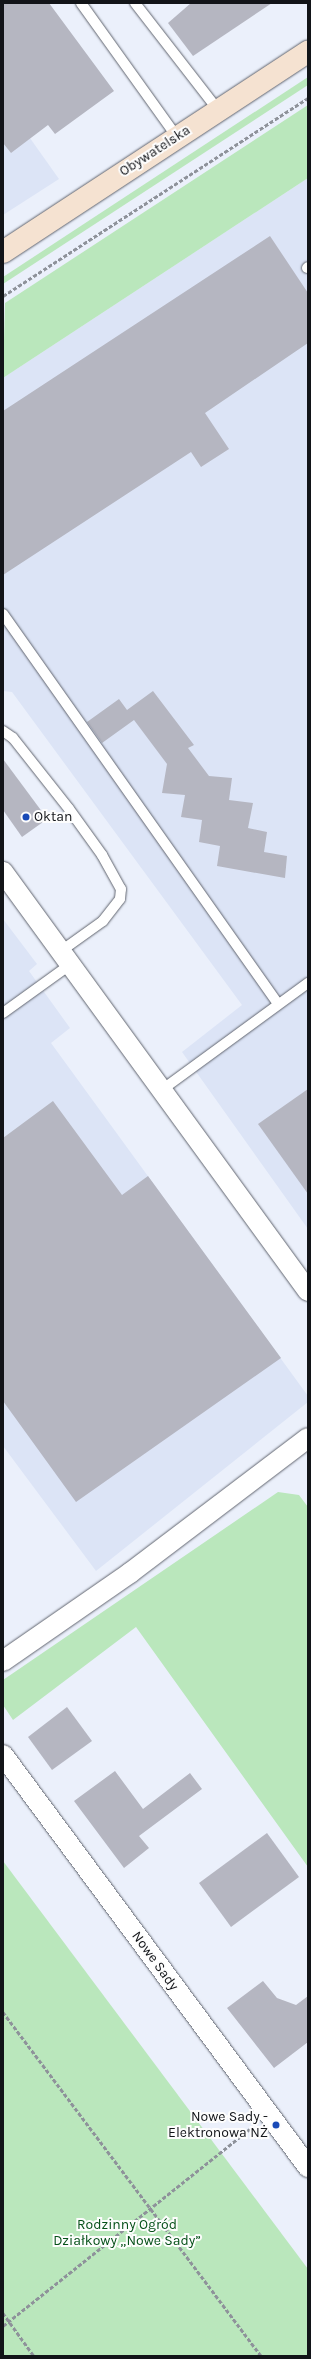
<!DOCTYPE html>
<meta charset="utf-8">
<style>
body{margin:0}
#map{position:relative;width:311px;height:2359px;overflow:hidden;background:#ebf0fb;font-family:Karla,sans-serif}
div>[style]{position:absolute}
.built>*{inset:0;background:#dce4f6}
.green>*{inset:0;background:#bae7bc}
.building>*{inset:0;background:#b5b6c1}
.path>*{height:2.5px;margin-top:-1.25px;transform-origin:0;background:repeating-linear-gradient(90deg,#8e929a 0 4px,transparent 0 6px)}
.roads{filter:drop-shadow(0 0 1px #61656f) drop-shadow(0 0 1px #61656f)}
.service>*{height:10px;margin:-5px;padding:0 5px;transform-origin:5px;border-radius:5px;background:#fff}
.minor>*{height:20px;margin:-10px;padding:0 10px;transform-origin:10px;border-radius:10px;background:#fff}
.secondary>*{height:22px;margin:-11px;padding:0 11px;transform-origin:11px;border-radius:11px;background:#f5e2d1}
.dots>*{width:11px;height:11px;translate:-50% -50%;box-sizing:border-box;border:2px solid #fdfdfd;border-radius:50%}
span{translate:-50% -50%;white-space:nowrap;text-align:center;line-height:1.15;-webkit-text-stroke:4px #fdfdfd;paint-order:stroke}
.street-label{font-size:14px;color:#121418}
.poi-label{font-size:14px;color:#121418}
.left{translate:0 -50%;text-align:left}
.right{translate:-100% -50%;text-align:right}
.park-label{font-size:14px;color:#055018}
.frame{position:absolute;inset:0;border:4px solid #121418;pointer-events:none}
</style>
<div id="map">
<div class="built">
<i style="clip-path:polygon(3px 100px,59px 179px,3px 215px)"></i>
<i style="clip-path:polygon(308px 178px,308px 1229px,182px 1052px,242px 1005px,12px 692px,3px 691px,3px 378px)"></i>
<i style="clip-path:polygon(3px 919px,37px 964px,29px 971px,70px 1028px,51px 1043px,308px 1396px,308px 1402px,96px 1571px,3px 1446px)"></i>
</div>
<div class="green">
<i style="clip-path:polygon(308px 77px,308px 85px,3px 284px,3px 277px)"></i>
<i style="clip-path:polygon(308px 105px,308px 178px,3px 378px,5px 303px)"></i>
<i style="clip-path:polygon(278px 1492px,299px 1495px,308px 1507px,308px 1867px,136px 1627px,13px 1720px,3px 1705px,3px 1680px)"></i>
<i style="clip-path:polygon(3px 1861px,308px 2269px,308px 2356px,3px 2356px)"></i>
</div>
<div class="building">
<i style="clip-path:polygon(3px 3px,49px 3px,114px 91px,55px 134px,48px 125px,11px 153px,3px 143px)"></i>
<i style="clip-path:polygon(191px 3px,272px 3px,193px 56px,168px 23px)"></i>
<i style="clip-path:polygon(270px 236px,308px 293px,308px 343px,205px 413px,229px 449px,201px 467px,191px 452px,3px 575px,3px 411px)"></i>
<i style="clip-path:polygon(153px 691px,194px 745px,188px 748px,209px 776px,232px 778px,229px 800px,253px 803px,248px 828px,267px 832px,264px 852px,287px 856px,285px 878px,217px 866px,220px 846px,199px 842px,202px 820px,181px 817px,185px 795px,162px 793px,167px 764px,134px 720px,102px 743px,87px 722px,119px 699px,127px 710px)"></i>
<i style="clip-path:polygon(3px 759px,43px 813px,43px 822px,22px 837px,3px 810px)"></i>
<i style="clip-path:polygon(308px 1089px,308px 1194px,258px 1124px)"></i>
<i style="clip-path:polygon(53px 1101px,122px 1195px,148px 1176px,281px 1358px,76px 1502px,3px 1401px,3px 1138px)"></i>
<i style="clip-path:polygon(67px 1707px,92px 1741px,52px 1770px,28px 1737px)"></i>
<i style="clip-path:polygon(115px 1771px,143px 1809px,190px 1773px,202px 1789px,139px 1836px,149px 1848px,124px 1868px,74px 1801px)"></i>
<i style="clip-path:polygon(267px 1833px,299px 1877px,231px 1927px,199px 1883px)"></i>
<i style="clip-path:polygon(263px 1981px,277px 1998px,296px 2005px,308px 1996px,308px 2042px,274px 2068px,227px 2008px)"></i>
</div>
<div class="path">
<i style="left:3px;top:296px;width:364px;rotate:-33deg"></i>
<i style="left:3px;top:2012px;width:430px;rotate:53.1deg"></i>
<i style="left:3px;top:2313px;width:53px;rotate:54.2deg"></i>
<i style="left:3px;top:2326px;width:317px;rotate:-38.6deg"></i>
</div>
<div class="roads">
<div class="service">
<i style="left:81px;top:3px;width:165px;rotate:54.4deg"></i>
<i style="left:135px;top:3px;width:135px;rotate:52.2deg"></i>
<i style="left:307px;top:268px;width:1px;rotate:-45deg"></i>
<i style="left:3px;top:614px;width:476px;rotate:54.8deg"></i>
<i style="left:3px;top:731px;width:12px;rotate:35deg"></i>
<i style="left:13px;top:738px;width:90px;rotate:51.7deg"></i>
<i style="left:69px;top:809px;width:57px;rotate:54.3deg"></i>
<i style="left:102px;top:855px;width:39px;rotate:61deg"></i>
<i style="left:121px;top:889px;width:10px;rotate:96deg"></i>
<i style="left:120px;top:899px;width:28px;rotate:128deg"></i>
<i style="left:103px;top:921px;width:52px;rotate:144.5deg"></i>
<i style="left:3px;top:1013px;width:84px;rotate:-35.8deg"></i>
<i style="left:163px;top:1089px;width:180px;rotate:-36.2deg"></i>
</div>
<div class="minor">
<i style="left:3px;top:872px;width:518px;rotate:53.95deg"></i>
<i style="left:3px;top:1661px;width:155px;rotate:-34.7deg"></i>
<i style="left:130px;top:1573px;width:223px;rotate:-37.2deg"></i>
<i style="left:3px;top:1755px;width:513px;rotate:53.49deg"></i>
</div>
<div class="secondary">
<i style="left:3px;top:252px;width:365px;rotate:-33.3deg"></i>
</div>
</div>
<div class="dots">
<i style="left:26px;top:817px;background:#194ab7"></i>
<i style="left:276px;top:2125px;background:#194ab7"></i>
</div>
<div class="street-label">
<span style="left:155px;top:151px;rotate:-33deg">Obywatelska</span>
<span style="left:155px;top:1961px;rotate:54deg">Nowe Sady</span>
</div>
<div class="poi-label">
<span class="left" style="left:34px;top:817px">Oktan</span>
<span class="right" style="left:268px;top:2125px">Nowe Sady -<br>Elektronowa NŻ</span>
</div>
<div class="park-label">
<span style="left:127px;top:2233px">Rodzinny Ogród<br>Działkowy „Nowe Sady”</span>
</div>
<div class="frame"></div>
</div>
